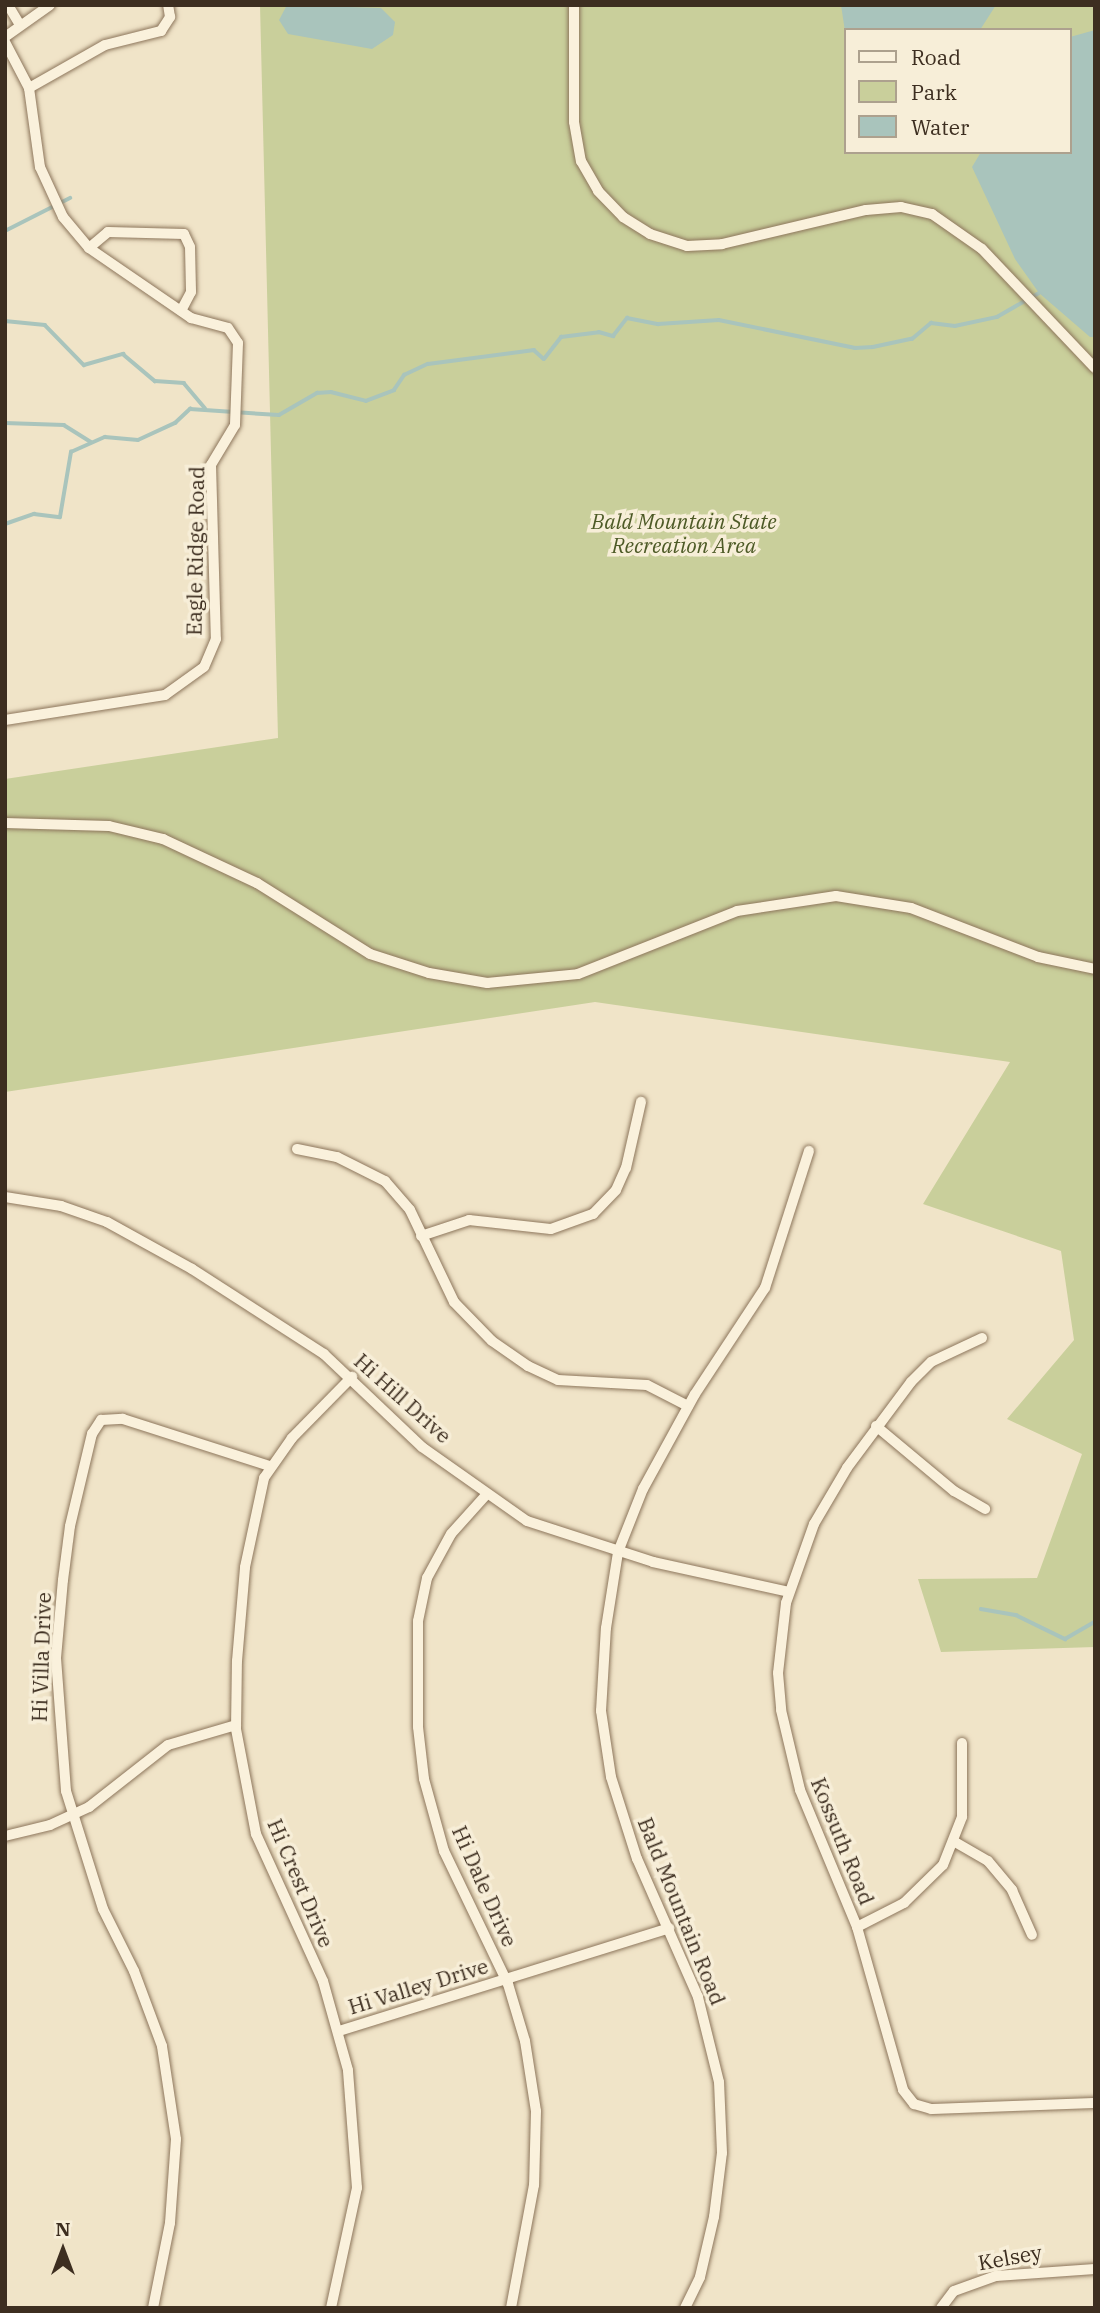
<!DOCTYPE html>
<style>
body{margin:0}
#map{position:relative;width:1100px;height:2313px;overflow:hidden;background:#f0e4c8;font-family:"IBM Plex Serif",serif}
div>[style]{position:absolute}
.green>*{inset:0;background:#c9cf9b}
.water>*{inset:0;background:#a9c4bc}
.stream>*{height:3.5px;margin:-1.75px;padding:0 1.75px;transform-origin:1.75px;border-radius:1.75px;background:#a9c4bc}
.roads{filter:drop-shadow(0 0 2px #8d765c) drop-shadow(0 0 2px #8d765c)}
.street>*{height:10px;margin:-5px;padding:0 5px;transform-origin:5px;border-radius:5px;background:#faf1dc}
span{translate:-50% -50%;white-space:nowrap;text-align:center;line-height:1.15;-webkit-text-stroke:7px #f7eed8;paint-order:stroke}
.park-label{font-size:21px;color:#4d5a26;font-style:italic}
.street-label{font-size:21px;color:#3d2e20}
.frame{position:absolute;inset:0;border:7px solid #3d2e20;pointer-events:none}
.legend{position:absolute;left:844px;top:28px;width:228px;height:126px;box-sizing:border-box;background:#f7eed8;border:2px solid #ada18e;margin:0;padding:9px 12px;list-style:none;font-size:21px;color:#3d2e20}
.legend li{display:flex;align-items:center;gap:14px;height:35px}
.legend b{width:35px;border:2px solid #ada18e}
.north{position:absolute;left:28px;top:2215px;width:70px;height:70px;-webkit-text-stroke:5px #f7eed8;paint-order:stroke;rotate:0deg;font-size:19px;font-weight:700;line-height:28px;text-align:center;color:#3d2e20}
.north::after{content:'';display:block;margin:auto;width:24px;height:32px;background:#3d2e20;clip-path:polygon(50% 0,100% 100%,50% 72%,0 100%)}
</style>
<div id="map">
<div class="green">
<i style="clip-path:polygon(evenodd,260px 5px,1095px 5px,1095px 1647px,941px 1652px,918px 1579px,1037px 1578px,1082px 1454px,1007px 1419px,1074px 1340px,1061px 1251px,923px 1204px,1010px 1062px,595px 1002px,5px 1092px,5px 779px,278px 738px,260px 5px,846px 30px,1070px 30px,1070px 152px,846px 152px,846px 30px)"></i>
</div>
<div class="water">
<i style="clip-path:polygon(287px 5px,381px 8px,395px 22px,393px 35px,372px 49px,288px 34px,279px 20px)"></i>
<i style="clip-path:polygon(841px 5px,996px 5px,980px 30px,846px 30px,846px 38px)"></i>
<i style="clip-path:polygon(1095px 30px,1095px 337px,1090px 337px,1039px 293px,1015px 259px,972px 167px,981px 152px,1070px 152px,1070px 37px)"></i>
</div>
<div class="stream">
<i style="left:5px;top:231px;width:73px;rotate:-26.9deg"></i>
<i style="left:5px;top:321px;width:40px;rotate:5.7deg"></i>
<i style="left:45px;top:325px;width:56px;rotate:45.7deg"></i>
<i style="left:84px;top:365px;width:41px;rotate:-15.8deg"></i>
<i style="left:123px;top:354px;width:42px;rotate:40.2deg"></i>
<i style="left:155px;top:381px;width:29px;rotate:4deg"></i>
<i style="left:184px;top:383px;width:33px;rotate:50deg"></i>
<i style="left:5px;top:423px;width:59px;rotate:1.9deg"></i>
<i style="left:64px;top:425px;width:32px;rotate:32deg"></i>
<i style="left:5px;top:524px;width:31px;rotate:-19deg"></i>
<i style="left:34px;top:514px;width:26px;rotate:7deg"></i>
<i style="left:60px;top:517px;width:66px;rotate:-80.4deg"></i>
<i style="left:71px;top:452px;width:37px;rotate:-24deg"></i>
<i style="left:105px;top:437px;width:33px;rotate:5deg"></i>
<i style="left:138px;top:440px;width:41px;rotate:-24.7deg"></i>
<i style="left:175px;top:423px;width:21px;rotate:-43deg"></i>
<i style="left:190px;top:409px;width:89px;rotate:3.9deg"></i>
<i style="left:279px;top:415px;width:44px;rotate:-30.1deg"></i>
<i style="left:317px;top:393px;width:14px;rotate:-4deg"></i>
<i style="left:331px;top:392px;width:36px;rotate:14deg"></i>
<i style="left:366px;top:401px;width:30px;rotate:-21deg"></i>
<i style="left:394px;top:390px;width:18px;rotate:-56deg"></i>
<i style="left:404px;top:375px;width:26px;rotate:-25deg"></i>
<i style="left:428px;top:364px;width:107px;rotate:-7.5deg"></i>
<i style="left:534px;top:350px;width:13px;rotate:42deg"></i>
<i style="left:544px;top:359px;width:28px;rotate:-52deg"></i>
<i style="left:561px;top:337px;width:38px;rotate:-7deg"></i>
<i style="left:599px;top:332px;width:15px;rotate:16deg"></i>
<i style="left:613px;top:336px;width:23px;rotate:-52deg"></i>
<i style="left:627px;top:318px;width:32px;rotate:11deg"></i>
<i style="left:658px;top:324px;width:61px;rotate:-3.8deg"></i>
<i style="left:719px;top:320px;width:139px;rotate:11.6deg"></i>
<i style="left:855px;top:348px;width:18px;rotate:-3deg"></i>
<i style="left:873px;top:347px;width:40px;rotate:-12deg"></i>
<i style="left:912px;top:339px;width:25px;rotate:-40deg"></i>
<i style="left:931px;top:323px;width:24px;rotate:7deg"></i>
<i style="left:955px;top:326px;width:43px;rotate:-12.1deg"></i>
<i style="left:997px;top:317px;width:48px;rotate:-29.7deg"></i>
<i style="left:981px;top:1609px;width:36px;rotate:10deg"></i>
<i style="left:1016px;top:1615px;width:55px;rotate:26.1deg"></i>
<i style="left:1065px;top:1639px;width:34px;rotate:-30deg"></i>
</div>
<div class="roads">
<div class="street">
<i style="left:8px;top:5px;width:23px;rotate:59deg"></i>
<i style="left:574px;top:5px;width:117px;rotate:90deg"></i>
<i style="left:574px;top:122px;width:40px;rotate:80deg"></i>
<i style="left:581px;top:161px;width:34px;rotate:60deg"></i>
<i style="left:598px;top:191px;width:36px;rotate:46deg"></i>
<i style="left:623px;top:217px;width:32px;rotate:32deg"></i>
<i style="left:650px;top:234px;width:39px;rotate:18deg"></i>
<i style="left:687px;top:246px;width:35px;rotate:-3deg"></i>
<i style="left:722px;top:244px;width:148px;rotate:-13.3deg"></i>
<i style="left:866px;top:210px;width:35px;rotate:-5deg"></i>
<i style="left:901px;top:207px;width:32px;rotate:13deg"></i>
<i style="left:932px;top:214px;width:61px;rotate:35deg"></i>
<i style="left:982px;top:249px;width:164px;rotate:46.5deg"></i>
<i style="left:5px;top:37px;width:55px;rotate:-35.4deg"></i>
<i style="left:5px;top:42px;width:52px;rotate:62.4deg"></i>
<i style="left:29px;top:88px;width:80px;rotate:82.1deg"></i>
<i style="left:40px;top:167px;width:55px;rotate:65.3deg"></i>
<i style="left:63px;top:217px;width:40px;rotate:50deg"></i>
<i style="left:89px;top:248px;width:124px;rotate:34.5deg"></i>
<i style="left:191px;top:318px;width:38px;rotate:15deg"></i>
<i style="left:228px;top:328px;width:18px;rotate:56deg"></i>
<i style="left:238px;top:343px;width:82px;rotate:92.1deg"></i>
<i style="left:235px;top:425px;width:47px;rotate:121deg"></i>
<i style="left:211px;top:465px;width:174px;rotate:88.4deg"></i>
<i style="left:216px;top:639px;width:30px;rotate:113deg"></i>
<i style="left:204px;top:667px;width:48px;rotate:144.3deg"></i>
<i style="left:165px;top:695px;width:162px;rotate:171.1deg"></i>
<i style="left:29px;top:88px;width:87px;rotate:-29.5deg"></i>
<i style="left:105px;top:45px;width:58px;rotate:-14deg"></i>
<i style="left:161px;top:31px;width:17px;rotate:-57deg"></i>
<i style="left:170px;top:17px;width:12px;rotate:-99deg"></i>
<i style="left:89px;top:248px;width:25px;rotate:-40deg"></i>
<i style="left:108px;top:232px;width:76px;rotate:1.5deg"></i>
<i style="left:184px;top:234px;width:14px;rotate:65deg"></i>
<i style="left:190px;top:247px;width:45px;rotate:88.7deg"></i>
<i style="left:191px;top:292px;width:21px;rotate:118deg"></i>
<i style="left:5px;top:823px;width:104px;rotate:1.7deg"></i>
<i style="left:109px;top:826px;width:56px;rotate:13.5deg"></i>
<i style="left:163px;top:839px;width:104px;rotate:25.1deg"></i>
<i style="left:257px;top:883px;width:133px;rotate:32.1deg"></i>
<i style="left:370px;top:954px;width:62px;rotate:17.9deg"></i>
<i style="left:429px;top:973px;width:59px;rotate:9.8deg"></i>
<i style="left:487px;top:983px;width:91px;rotate:-5.6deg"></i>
<i style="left:578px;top:974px;width:171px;rotate:-21.6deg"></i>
<i style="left:737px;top:911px;width:100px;rotate:-8.6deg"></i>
<i style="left:836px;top:896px;width:76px;rotate:9.1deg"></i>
<i style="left:911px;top:908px;width:136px;rotate:21.1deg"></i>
<i style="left:1038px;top:957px;width:58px;rotate:11.9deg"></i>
<i style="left:297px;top:1149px;width:41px;rotate:11.3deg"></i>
<i style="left:337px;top:1157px;width:54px;rotate:26.6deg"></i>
<i style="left:385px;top:1181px;width:38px;rotate:49deg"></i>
<i style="left:410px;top:1210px;width:102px;rotate:64.4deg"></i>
<i style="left:454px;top:1302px;width:54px;rotate:45.7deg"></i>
<i style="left:492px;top:1341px;width:44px;rotate:34.8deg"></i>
<i style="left:528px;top:1366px;width:33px;rotate:25deg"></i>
<i style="left:558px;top:1380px;width:89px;rotate:3.2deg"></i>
<i style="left:647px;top:1385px;width:46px;rotate:27.1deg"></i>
<i style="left:5px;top:1197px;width:57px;rotate:9.1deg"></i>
<i style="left:61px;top:1206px;width:49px;rotate:19.2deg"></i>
<i style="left:107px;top:1222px;width:97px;rotate:28.9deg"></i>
<i style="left:192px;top:1269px;width:157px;rotate:32.8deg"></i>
<i style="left:324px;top:1354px;width:135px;rotate:43.5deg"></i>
<i style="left:422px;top:1447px;width:128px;rotate:35.2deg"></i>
<i style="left:527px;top:1521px;width:133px;rotate:18deg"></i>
<i style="left:653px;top:1562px;width:139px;rotate:12.4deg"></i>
<i style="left:421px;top:1236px;width:51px;rotate:-18.4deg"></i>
<i style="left:469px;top:1220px;width:82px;rotate:6.3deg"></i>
<i style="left:551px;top:1229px;width:45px;rotate:-19.7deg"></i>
<i style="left:593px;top:1214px;width:33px;rotate:-46deg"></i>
<i style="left:616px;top:1190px;width:24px;rotate:-66deg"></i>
<i style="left:626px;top:1168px;width:68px;rotate:-77.2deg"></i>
<i style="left:982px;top:1338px;width:56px;rotate:154.8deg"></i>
<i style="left:931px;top:1362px;width:28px;rotate:135deg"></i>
<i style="left:911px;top:1382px;width:107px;rotate:126.7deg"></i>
<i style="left:847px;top:1468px;width:65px;rotate:120.5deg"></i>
<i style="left:814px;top:1524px;width:84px;rotate:109.5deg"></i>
<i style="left:786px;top:1603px;width:70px;rotate:96.5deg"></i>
<i style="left:778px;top:1673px;width:37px;rotate:85deg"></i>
<i style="left:781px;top:1710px;width:82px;rotate:76.6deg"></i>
<i style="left:800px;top:1790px;width:148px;rotate:67.4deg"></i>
<i style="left:857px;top:1927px;width:169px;rotate:74.2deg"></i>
<i style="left:903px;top:2090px;width:18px;rotate:52deg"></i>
<i style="left:914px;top:2104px;width:18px;rotate:16deg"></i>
<i style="left:931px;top:2109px;width:164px;rotate:-2.1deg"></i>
<i style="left:876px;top:1426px;width:102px;rotate:39.8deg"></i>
<i style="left:954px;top:1491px;width:36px;rotate:30deg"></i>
<i style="left:486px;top:1495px;width:52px;rotate:131.9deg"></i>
<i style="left:451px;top:1534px;width:50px;rotate:118.6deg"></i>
<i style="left:427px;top:1578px;width:44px;rotate:101.8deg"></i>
<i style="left:418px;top:1621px;width:106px;rotate:90deg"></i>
<i style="left:418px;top:1727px;width:52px;rotate:83.4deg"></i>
<i style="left:424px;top:1779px;width:75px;rotate:74.5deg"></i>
<i style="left:444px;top:1851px;width:148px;rotate:64.3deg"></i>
<i style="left:508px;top:1984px;width:59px;rotate:73.4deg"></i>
<i style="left:525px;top:2041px;width:71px;rotate:81.1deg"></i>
<i style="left:536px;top:2111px;width:74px;rotate:91.5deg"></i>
<i style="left:534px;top:2185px;width:125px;rotate:100.6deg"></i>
<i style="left:5px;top:1836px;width:46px;rotate:-13.7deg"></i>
<i style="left:50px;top:1825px;width:43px;rotate:-24.8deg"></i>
<i style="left:89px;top:1807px;width:100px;rotate:-38.1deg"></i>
<i style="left:168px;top:1745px;width:71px;rotate:-16.4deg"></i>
<i style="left:955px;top:1842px;width:38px;rotate:30deg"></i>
<i style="left:988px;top:1861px;width:38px;rotate:50deg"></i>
<i style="left:1012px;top:1890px;width:49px;rotate:66deg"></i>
<i style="left:857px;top:1927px;width:53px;rotate:-27.1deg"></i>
<i style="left:904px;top:1903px;width:54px;rotate:-44.3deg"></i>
<i style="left:943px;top:1865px;width:52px;rotate:-68.4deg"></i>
<i style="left:962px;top:1817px;width:74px;rotate:-90deg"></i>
<i style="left:339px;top:2031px;width:346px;rotate:-17.3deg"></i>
<i style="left:153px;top:2308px;width:87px;rotate:-78.7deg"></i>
<i style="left:170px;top:2223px;width:84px;rotate:-85.9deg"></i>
<i style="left:176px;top:2139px;width:94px;rotate:-98.6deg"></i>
<i style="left:162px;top:2046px;width:80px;rotate:-110.5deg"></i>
<i style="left:134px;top:1971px;width:69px;rotate:-116.6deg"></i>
<i style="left:103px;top:1909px;width:124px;rotate:-107.4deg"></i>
<i style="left:66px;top:1791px;width:133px;rotate:-94.3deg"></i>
<i style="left:56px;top:1658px;width:78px;rotate:-84.9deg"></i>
<i style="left:63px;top:1580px;width:54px;rotate:-82.6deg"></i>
<i style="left:70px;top:1526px;width:95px;rotate:-76.6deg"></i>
<i style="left:92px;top:1434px;width:17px;rotate:-57deg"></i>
<i style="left:101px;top:1420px;width:22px;rotate:-3deg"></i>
<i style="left:123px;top:1419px;width:153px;rotate:17.8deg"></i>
<i style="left:331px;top:2308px;width:123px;rotate:-77.8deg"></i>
<i style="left:357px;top:2188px;width:118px;rotate:-94.4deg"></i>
<i style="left:348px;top:2070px;width:92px;rotate:-105.7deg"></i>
<i style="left:323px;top:1981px;width:162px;rotate:-114.5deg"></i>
<i style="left:256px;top:1834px;width:107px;rotate:-100.8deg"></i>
<i style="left:236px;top:1729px;width:68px;rotate:-89.2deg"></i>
<i style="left:237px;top:1661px;width:94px;rotate:-85.1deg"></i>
<i style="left:245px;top:1567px;width:91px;rotate:-77.9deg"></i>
<i style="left:264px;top:1478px;width:49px;rotate:-55deg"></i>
<i style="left:292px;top:1438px;width:86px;rotate:-45.5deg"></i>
<i style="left:685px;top:2308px;width:34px;rotate:-64deg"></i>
<i style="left:700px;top:2277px;width:62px;rotate:-76.9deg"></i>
<i style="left:714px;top:2217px;width:64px;rotate:-82.9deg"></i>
<i style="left:722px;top:2153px;width:71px;rotate:-92.4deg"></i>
<i style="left:719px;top:2082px;width:88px;rotate:-103.9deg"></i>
<i style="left:698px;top:1997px;width:151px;rotate:-113.8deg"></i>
<i style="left:637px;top:1859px;width:86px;rotate:-107.6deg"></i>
<i style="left:611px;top:1777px;width:67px;rotate:-98.6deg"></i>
<i style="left:601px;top:1711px;width:83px;rotate:-86.6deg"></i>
<i style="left:606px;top:1628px;width:77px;rotate:-81deg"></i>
<i style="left:618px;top:1552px;width:68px;rotate:-68.4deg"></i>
<i style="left:643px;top:1489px;width:108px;rotate:-61.3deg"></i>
<i style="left:695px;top:1394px;width:127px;rotate:-56.6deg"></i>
<i style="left:765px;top:1288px;width:144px;rotate:-72.2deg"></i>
<i style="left:941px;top:2308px;width:21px;rotate:-53deg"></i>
<i style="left:954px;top:2291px;width:45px;rotate:-19.7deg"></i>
<i style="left:996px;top:2276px;width:99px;rotate:-4deg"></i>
</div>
</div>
<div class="park-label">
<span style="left:684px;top:533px">Bald Mountain State<br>Recreation Area</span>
</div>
<div class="street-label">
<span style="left:195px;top:551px;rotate:-89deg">Eagle Ridge Road</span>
<span style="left:403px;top:1398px;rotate:42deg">Hi Hill Drive</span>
<span style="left:41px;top:1657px;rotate:-88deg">Hi Villa Drive</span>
<span style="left:843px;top:1841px;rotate:68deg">Kossuth Road</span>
<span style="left:301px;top:1883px;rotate:67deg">Hi Crest Drive</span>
<span style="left:485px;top:1886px;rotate:66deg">Hi Dale Drive</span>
<span style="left:682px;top:1911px;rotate:68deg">Bald Mountain Road</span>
<span style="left:418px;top:1986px;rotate:-17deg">Hi Valley Drive</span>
<span style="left:1010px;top:2257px;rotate:-10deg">Kelsey</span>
</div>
<div class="frame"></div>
<ul class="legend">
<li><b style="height:9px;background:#faf1dc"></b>Road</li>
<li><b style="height:19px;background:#c9cf9b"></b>Park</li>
<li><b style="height:19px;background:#a9c4bc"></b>Water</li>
</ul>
<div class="north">N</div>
</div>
